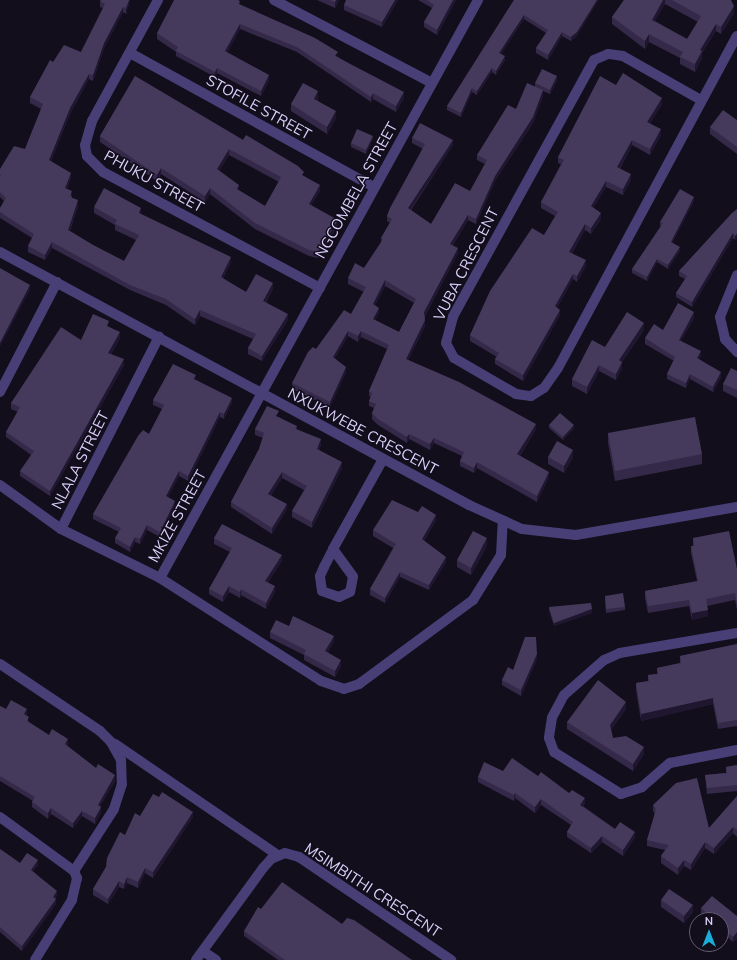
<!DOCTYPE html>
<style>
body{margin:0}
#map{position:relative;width:737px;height:960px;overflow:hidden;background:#120e1c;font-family:Mulish,sans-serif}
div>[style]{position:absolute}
.street>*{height:10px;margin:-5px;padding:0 5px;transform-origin:5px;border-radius:5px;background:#483f76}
.wall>*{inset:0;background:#342948}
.shaded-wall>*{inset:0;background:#1f162f}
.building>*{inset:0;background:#453a5b}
span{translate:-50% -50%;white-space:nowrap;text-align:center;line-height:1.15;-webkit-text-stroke:3px #120e1c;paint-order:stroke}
.street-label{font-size:15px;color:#dacff9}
.north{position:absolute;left:689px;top:912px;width:40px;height:40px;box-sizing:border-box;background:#120e1c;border:1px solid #625b74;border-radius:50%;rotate:0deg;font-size:11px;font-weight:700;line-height:16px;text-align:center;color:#dacff9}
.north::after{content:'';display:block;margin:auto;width:14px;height:18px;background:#1badd9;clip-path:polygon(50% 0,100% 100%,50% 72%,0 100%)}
</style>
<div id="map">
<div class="street">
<i style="left:158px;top:0;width:138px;rotate:118.6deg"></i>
<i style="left:92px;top:121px;width:25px;rotate:106deg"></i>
<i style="left:85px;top:145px;width:11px;rotate:80deg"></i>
<i style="left:87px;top:156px;width:23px;rotate:45deg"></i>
<i style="left:103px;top:172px;width:246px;rotate:28.1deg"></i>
<i style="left:274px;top:0;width:178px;rotate:27.7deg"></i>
<i style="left:130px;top:53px;width:278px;rotate:28.8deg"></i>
<i style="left:701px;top:100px;width:90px;rotate:-150.6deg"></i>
<i style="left:623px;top:56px;width:15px;rotate:-172deg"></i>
<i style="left:608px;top:54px;width:15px;rotate:157deg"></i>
<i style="left:594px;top:60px;width:293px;rotate:118.8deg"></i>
<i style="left:453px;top:317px;width:27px;rotate:105deg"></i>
<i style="left:446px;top:343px;width:17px;rotate:62deg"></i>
<i style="left:454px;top:358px;width:72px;rotate:30.1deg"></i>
<i style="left:516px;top:394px;width:15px;rotate:8deg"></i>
<i style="left:531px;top:396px;width:15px;rotate:-32deg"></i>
<i style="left:544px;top:388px;width:24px;rotate:-55deg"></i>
<i style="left:558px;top:368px;width:377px;rotate:-61.7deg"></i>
<i style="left:0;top:252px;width:533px;rotate:28.34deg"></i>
<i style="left:469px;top:505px;width:58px;rotate:24.4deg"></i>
<i style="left:522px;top:529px;width:54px;rotate:6.3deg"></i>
<i style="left:576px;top:535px;width:163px;rotate:-9.9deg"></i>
<i style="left:737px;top:275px;width:45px;rotate:112deg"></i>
<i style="left:720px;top:317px;width:23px;rotate:77deg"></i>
<i style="left:725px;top:339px;width:18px;rotate:47deg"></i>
<i style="left:0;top:392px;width:124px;rotate:-62.6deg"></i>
<i style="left:0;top:485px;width:75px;rotate:35.8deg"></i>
<i style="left:61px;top:529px;width:110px;rotate:26.3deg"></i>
<i style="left:160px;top:578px;width:191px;rotate:32.6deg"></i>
<i style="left:321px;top:681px;width:24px;rotate:19deg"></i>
<i style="left:344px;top:689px;width:16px;rotate:-18deg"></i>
<i style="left:359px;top:684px;width:142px;rotate:-36.4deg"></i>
<i style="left:473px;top:600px;width:53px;rotate:-58.1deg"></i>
<i style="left:501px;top:555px;width:33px;rotate:-87deg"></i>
<i style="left:61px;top:529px;width:216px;rotate:-63deg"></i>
<i style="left:333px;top:549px;width:34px;rotate:54deg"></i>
<i style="left:353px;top:577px;width:15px;rotate:101deg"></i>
<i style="left:350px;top:592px;width:12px;rotate:156deg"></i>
<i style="left:339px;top:597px;width:18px;rotate:-161deg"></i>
<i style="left:322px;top:591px;width:15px;rotate:-98deg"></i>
<i style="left:320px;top:576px;width:10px;rotate:-66deg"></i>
<i style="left:324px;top:567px;width:20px;rotate:-63deg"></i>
<i style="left:333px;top:549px;width:103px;rotate:-60.9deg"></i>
<i style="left:160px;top:578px;width:660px;rotate:-61.18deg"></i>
<i style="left:737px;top:633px;width:119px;rotate:170.3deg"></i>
<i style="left:620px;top:653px;width:17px;rotate:156deg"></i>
<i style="left:604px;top:660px;width:53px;rotate:138.8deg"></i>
<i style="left:564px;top:695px;width:26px;rotate:118deg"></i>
<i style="left:552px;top:718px;width:20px;rotate:99deg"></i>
<i style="left:549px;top:738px;width:15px;rotate:70deg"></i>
<i style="left:554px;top:752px;width:79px;rotate:32.1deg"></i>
<i style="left:621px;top:794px;width:22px;rotate:-18deg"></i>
<i style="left:642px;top:787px;width:37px;rotate:-41deg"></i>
<i style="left:670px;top:763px;width:68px;rotate:-11deg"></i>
<i style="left:0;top:664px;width:120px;rotate:33.8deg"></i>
<i style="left:100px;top:731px;width:16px;rotate:45deg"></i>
<i style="left:111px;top:742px;width:21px;rotate:61deg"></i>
<i style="left:121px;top:760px;width:24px;rotate:88deg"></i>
<i style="left:122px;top:784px;width:26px;rotate:108deg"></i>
<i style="left:114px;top:809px;width:74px;rotate:122.8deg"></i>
<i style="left:115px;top:744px;width:197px;rotate:34.3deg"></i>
<i style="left:0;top:817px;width:92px;rotate:36.1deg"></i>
<i style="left:74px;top:871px;width:8px;rotate:67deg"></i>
<i style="left:77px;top:878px;width:23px;rotate:103deg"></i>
<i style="left:72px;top:900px;width:70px;rotate:121.7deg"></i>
<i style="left:203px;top:951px;width:16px;rotate:35deg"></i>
<i style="left:196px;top:960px;width:114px;rotate:-53.9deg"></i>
<i style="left:263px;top:868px;width:12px;rotate:-48deg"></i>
<i style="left:271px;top:859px;width:15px;rotate:-23deg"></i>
<i style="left:285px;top:853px;width:15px;rotate:16deg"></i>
<i style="left:299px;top:857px;width:184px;rotate:34.1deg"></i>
</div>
<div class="wall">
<i style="clip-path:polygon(130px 0,126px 14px,123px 12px,104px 48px,93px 81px,89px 79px,70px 114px,51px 161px,71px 178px,67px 189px,72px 196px,72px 198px,78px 206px,70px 231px,93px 245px,124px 261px,136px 240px,115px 230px,115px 225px,94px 213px,94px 207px,141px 214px,231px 262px,223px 279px,246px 292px,273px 289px,266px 302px,288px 320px,262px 361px,248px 354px,248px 348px,253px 339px,200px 316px,195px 325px,166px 305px,130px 290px,52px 248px,45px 260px,28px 252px,28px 246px,32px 238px,0 218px,0 208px,4px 201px,0 197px,0 169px,25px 149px,41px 109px,30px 103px,30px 97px,53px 62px,81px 52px,103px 8px,100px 7px,100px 1px)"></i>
<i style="clip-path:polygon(317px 0,339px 0,335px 8px)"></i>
<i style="clip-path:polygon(398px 0,382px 27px,344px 10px,344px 5px)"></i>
<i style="clip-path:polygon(418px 0,456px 0,437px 35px,424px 27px,424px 22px,432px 8px)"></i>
<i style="clip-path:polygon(514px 0,577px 36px,571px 41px,562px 36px,548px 60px,536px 53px,536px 48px,546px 33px,524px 19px,501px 54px,505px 60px,496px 75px,492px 72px,477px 95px,472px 92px,461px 117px,447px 110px,447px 106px)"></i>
<i style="clip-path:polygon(evenodd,624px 0,731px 0,734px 13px,721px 34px,716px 31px,702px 53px,702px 58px,695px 72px,680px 64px,680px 58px,649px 42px,645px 49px,612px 24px,612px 17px,624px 0,665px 4px,698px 22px,687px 39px,655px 21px,665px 4px)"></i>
<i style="clip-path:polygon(240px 5px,338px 57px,404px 98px,396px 112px,373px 99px,371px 102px,297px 52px,240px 29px,227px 53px,269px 80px,261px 96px,217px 73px,215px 77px,176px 56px,176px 52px,157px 39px,157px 33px)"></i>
<i style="clip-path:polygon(evenodd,135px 76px,304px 176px,320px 191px,311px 205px,338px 226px,318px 258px,309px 256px,255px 229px,210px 194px,205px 202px,161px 174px,157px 181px,100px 142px,100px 136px,135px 76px,229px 155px,279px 182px,265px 206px,239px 191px,219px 171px,229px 155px)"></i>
<i style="clip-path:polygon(evenodd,557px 80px,550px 94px,543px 91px,543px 96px,533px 123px,495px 181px,476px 224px,468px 220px,453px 245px,458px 253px,425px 316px,425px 326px,408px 360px,536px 429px,520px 456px,549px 477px,537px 502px,477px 468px,474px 473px,460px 466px,460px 461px,462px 456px,434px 443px,430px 450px,409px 439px,407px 443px,378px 425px,372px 419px,372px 413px,374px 408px,369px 406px,369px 401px,371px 397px,369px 396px,369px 391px,387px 349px,361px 337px,358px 342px,348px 336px,335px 358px,346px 372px,330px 407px,292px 389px,292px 383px,316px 349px,351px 314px,364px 292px,348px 284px,348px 278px,364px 268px,381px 243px,381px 238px,390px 223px,387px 221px,387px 216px,423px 149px,412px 143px,412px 138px,453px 145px,411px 210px,431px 224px,470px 191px,485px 164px,477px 160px,477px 155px,535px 87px,535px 83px,557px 80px,385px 286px,414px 303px,399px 332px,375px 320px,379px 313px,375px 305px,385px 286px)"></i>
<i style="clip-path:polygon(616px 85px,662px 104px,650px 123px,661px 135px,650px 155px,632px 145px,620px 169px,631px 180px,623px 195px,606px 187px,593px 208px,601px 219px,591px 234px,585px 230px,572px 253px,586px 266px,577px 282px,573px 279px,557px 308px,560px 315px,523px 381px,495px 364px,495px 359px,497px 357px,470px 341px,470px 335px,544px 235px,555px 216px,541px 208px,541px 202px,561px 164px,558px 163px,558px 157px)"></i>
<i style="clip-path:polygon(318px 98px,317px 100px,336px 118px,327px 134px,291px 111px,291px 104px)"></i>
<i style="clip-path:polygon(737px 120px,737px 154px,710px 134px,710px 127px)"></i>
<i style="clip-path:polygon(373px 139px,366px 154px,351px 147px,351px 143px)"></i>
<i style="clip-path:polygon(694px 201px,672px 243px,680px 251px,668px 269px,657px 262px,647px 281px,632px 273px,632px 269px,661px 226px,660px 226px,660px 222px)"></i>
<i style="clip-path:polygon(737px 209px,735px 240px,733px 238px,692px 307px,676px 297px,676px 293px,685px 279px,679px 276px,679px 271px)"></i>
<i style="clip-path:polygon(694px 318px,681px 341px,701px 356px,699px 359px,721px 377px,713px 392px,690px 379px,686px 388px,667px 379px,667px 374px,674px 361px,645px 344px,645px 338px,663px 330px)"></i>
<i style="clip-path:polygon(109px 327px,120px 338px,111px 354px,124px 365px,50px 496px,20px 476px,20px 471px,31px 455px,6px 437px,6px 432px,18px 412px,11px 409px,11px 403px,81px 340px)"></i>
<i style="clip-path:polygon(644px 330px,622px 362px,622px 368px,616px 380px,599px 371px,587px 394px,572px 386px,572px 379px,605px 347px)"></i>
<i style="clip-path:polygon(737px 371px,737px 398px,723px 391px,723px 384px)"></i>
<i style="clip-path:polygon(196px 380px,232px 402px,224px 419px,220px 417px,188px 481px,179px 476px,168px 497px,175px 506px,160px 537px,147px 530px,140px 544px,135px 542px,130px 552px,115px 543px,115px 538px,119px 532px,93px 519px,93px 514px,149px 434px,162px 409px,153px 405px,153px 400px)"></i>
<i style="clip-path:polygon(279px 417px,321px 445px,319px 450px,342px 468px,312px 528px,292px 517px,292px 511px,304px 490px,282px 478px,271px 495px,287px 509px,272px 534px,231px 507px,231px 502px,259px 449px,263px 438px,255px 435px,255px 429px)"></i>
<i style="clip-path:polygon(549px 425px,574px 428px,563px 440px,549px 428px)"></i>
<i style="clip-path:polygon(608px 433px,702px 454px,702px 464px,615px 481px,608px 443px)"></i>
<i style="clip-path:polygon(548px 457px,573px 457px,564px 473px,548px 464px)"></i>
<i style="clip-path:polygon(436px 520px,424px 541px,446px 562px,429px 590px,400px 577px,385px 603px,370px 595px,370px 589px,393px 548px,373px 536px,373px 530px)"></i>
<i style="clip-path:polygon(214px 538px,282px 561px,268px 582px,275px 592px,266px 609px,241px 595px,240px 598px,229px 592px,223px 602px,209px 594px,209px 589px,230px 552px,214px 544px)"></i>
<i style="clip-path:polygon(693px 538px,737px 569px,737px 610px,735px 600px,707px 606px,708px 616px,692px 620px,689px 606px,648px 613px,645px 598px,645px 591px,697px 581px,691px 553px,691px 546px,693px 546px)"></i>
<i style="clip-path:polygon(487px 546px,471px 575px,457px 567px,457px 560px)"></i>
<i style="clip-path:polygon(605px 596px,625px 607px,625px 610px,606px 613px)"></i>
<i style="clip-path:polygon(549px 607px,592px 613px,554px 626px,549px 610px)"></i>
<i style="clip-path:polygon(289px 626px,334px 641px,328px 652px,341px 666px,335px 677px,304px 660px,304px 655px,270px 638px,270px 632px)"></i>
<i style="clip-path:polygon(737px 644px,737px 726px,718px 729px,713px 704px,641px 721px,636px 690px,636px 683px,648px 681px,648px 675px,657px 674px,657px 668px,680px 663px,680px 656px)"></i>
<i style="clip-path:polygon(537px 659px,521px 696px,502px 685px,502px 680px,513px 670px)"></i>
<i style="clip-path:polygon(0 706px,6px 709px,27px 714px,26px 716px,29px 722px,49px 735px,68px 744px,67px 746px,96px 768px,115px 781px,100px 806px,101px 812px,95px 824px,82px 816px,73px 828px,51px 814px,48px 819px,32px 807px,32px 802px,33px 801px,0 781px)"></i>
<i style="clip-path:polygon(626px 709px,611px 730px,613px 738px,644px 754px,633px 771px,567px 729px,567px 722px)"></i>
<i style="clip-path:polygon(737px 765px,737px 791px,707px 794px,705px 775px,726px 773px,726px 767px)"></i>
<i style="clip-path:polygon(503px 771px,538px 776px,569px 793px,585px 803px,583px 806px,615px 829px,635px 837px,623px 856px,602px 842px,591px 853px,567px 837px,567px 832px,571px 825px,541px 805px,535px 813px,515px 798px,514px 801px,478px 782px,478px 777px)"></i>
<i style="clip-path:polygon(737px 796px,737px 837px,733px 833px,714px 854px,705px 848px,691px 870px,684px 866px,678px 875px,661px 863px,661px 856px,665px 850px,647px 846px,647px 840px,655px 814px,653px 811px,653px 805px,709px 828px)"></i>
<i style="clip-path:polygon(140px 816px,193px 817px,153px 878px,145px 873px,138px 888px,127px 883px,124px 889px,119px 887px,108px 904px,93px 895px,93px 889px,106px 867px,125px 835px)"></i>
<i style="clip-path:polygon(0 849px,20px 863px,38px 865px,33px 871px,57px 895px,55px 899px,56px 904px,22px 951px,0 932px)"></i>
<i style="clip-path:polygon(661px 900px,693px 912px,684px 923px,661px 907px)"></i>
<i style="clip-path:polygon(701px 908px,737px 916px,737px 938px,733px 942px,721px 931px,721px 920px,709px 920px,701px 913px)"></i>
<i style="clip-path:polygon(261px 909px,342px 924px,412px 960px,278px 960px,244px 936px,244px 931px)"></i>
</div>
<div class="shaded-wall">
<i style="clip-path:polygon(129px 0,130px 0,126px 14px,126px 8px)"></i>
<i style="clip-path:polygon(336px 0,339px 0,335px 8px,335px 2px)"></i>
<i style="clip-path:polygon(395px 0,398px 0,382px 27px,382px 22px)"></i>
<i style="clip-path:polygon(453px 0,456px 0,437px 35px,437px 30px)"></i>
<i style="clip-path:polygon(597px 0,599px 0,577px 36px,571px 41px,571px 37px)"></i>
<i style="clip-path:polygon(663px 0,665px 0,665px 4px,652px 27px,652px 20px)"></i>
<i style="clip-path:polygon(734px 6px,734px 13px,721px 34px,721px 27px)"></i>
<i style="clip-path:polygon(123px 7px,123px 12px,104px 48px,93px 81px,93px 75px,104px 43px)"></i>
<i style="clip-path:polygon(524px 15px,524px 19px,499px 57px,499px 53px)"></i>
<i style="clip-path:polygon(240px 24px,240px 29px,225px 57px,225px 51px)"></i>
<i style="clip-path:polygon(716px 24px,716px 31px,702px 53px,702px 58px,695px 72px,695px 64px,700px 50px)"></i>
<i style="clip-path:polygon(562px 32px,562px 36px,548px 60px,548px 55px)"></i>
<i style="clip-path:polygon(649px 34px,649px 42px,645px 49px,645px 41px)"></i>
<i style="clip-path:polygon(505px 56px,505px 60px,496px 75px,496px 71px)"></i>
<i style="clip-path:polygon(217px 68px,217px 73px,215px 77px,215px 72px)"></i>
<i style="clip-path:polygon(492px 68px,492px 72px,477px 95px,477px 91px)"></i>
<i style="clip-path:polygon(89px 74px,89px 79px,70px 114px,49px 166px,49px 160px,70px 108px)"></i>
<i style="clip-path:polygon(269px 75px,269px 80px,261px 96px,261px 91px)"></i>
<i style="clip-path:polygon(557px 76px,557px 80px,550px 94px,550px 90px)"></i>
<i style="clip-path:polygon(472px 88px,472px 92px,461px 117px,461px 113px)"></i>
<i style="clip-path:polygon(543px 90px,543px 96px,533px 123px,495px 181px,476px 224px,476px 219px,495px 176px)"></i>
<i style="clip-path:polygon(318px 91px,318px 98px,314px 106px,314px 99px)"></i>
<i style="clip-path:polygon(404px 92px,404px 98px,396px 112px,396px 106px)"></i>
<i style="clip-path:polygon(373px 93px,373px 99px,371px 102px,371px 97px)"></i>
<i style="clip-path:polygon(662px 98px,662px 104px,647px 127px,647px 122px)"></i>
<i style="clip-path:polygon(336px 111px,336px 118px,327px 134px,327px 127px)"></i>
<i style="clip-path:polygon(661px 129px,661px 135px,650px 155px,650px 149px)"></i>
<i style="clip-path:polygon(373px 136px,373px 139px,366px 154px,366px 150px)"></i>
<i style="clip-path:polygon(453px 140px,453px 145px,408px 213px,408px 208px)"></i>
<i style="clip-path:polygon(632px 140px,632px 145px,617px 173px,617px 167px)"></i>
<i style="clip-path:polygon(229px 149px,229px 155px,217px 175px,217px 169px)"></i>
<i style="clip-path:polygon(161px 168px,161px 174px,157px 181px,157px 175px)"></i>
<i style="clip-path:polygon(71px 173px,71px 178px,65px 194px,65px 188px)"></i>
<i style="clip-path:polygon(631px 174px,631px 180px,623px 195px,623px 189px)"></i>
<i style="clip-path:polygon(606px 181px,606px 187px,591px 212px,591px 206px)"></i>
<i style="clip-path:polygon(239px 185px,239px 191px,237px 189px)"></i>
<i style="clip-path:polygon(320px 185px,320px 191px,309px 209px,309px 204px)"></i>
<i style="clip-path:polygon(210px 188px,210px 194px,205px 202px,205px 196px)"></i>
<i style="clip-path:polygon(694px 197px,694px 201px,671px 245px,671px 242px)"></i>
<i style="clip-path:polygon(78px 200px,78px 206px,68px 235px,68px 230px)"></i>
<i style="clip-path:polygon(141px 208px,141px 214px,139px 219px,139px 213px)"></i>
<i style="clip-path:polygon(601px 213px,601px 219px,591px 234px,591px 228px)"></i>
<i style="clip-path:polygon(468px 215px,468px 220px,450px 249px,450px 244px)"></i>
<i style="clip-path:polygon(338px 220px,338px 226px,318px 258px,318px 252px)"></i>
<i style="clip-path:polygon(585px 224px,585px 230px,569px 257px,569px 252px)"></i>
<i style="clip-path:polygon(733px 233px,733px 238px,692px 307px,692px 302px)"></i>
<i style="clip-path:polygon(737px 234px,737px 239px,735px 240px,735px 236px)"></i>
<i style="clip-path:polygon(52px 242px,52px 248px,45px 260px,45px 255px)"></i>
<i style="clip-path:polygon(680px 247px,680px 251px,668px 269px,668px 265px)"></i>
<i style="clip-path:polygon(458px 248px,458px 253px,424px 317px,424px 312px)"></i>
<i style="clip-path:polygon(231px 257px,231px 262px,221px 283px,221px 277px)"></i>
<i style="clip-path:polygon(657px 259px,657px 262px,647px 281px,647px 277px)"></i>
<i style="clip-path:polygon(586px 260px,586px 266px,577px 282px,577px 276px)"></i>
<i style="clip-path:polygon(573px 274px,573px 279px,555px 312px,555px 306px)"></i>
<i style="clip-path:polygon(385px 280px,385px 286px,373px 310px,373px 304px)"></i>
<i style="clip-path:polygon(273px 283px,273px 289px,263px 306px,263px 301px)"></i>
<i style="clip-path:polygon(30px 285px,30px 290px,0 347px,0 343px)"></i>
<i style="clip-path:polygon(379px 308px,379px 313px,373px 324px,373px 319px)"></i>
<i style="clip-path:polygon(200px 310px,200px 316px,195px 325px,195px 319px)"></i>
<i style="clip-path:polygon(560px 310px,560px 315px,523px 381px,523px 375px)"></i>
<i style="clip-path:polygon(694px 312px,694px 318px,679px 345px,679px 340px)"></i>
<i style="clip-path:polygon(288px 314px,288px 320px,262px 361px,262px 356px)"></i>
<i style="clip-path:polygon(425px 320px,425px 326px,406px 364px,406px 359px)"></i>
<i style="clip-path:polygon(644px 323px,644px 330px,619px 366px,619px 360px)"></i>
<i style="clip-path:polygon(348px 331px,348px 336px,333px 362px,333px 357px)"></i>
<i style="clip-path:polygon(361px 331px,361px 337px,358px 342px,358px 336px)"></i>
<i style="clip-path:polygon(120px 332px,120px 338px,108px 358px,108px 353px)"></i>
<i style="clip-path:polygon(701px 351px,701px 356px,697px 364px,697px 358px)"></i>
<i style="clip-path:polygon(124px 359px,124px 365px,50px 496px,50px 491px)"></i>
<i style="clip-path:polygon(622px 362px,622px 368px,616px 380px,616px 374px)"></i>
<i style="clip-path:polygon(599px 365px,599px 371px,587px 394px,587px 387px)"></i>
<i style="clip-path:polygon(346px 367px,346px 372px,330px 407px,330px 402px)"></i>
<i style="clip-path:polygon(721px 372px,721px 377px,713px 392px,713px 387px)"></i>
<i style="clip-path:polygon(690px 374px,690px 379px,686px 388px,686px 383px)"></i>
<i style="clip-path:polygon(232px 398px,232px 402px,224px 419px,224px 414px)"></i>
<i style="clip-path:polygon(220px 412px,220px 417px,188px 481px,188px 476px)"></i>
<i style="clip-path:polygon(536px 424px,536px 429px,517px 460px,517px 454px)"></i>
<i style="clip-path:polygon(574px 425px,574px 428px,563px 440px,563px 437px)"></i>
<i style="clip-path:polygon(409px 434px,409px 439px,407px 443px,407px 437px)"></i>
<i style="clip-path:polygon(434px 438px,434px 443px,430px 450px,430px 444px)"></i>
<i style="clip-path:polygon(321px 439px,321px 445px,317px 454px,317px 449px)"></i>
<i style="clip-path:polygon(573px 450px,573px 457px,564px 473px,564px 466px)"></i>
<i style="clip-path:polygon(342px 462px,342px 468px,312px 528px,312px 522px)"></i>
<i style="clip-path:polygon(477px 462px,477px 468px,474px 473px,474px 468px)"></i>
<i style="clip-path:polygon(179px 471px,179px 476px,166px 501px,166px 496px)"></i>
<i style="clip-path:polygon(282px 472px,282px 478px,268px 499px,268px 494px)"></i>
<i style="clip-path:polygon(549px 472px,549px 477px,537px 502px,537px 496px)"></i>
<i style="clip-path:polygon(175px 501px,175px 506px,160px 537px,160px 532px)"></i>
<i style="clip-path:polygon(287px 504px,287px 509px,272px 534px,272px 528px)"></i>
<i style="clip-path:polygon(436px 515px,436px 520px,422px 544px,422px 539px)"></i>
<i style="clip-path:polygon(147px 525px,147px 530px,140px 544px,140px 539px)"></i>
<i style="clip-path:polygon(135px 537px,135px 542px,130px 552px,130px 547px)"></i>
<i style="clip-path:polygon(487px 538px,487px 546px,471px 575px,471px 568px)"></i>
<i style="clip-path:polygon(282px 555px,282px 561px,265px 586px,265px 581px)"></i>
<i style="clip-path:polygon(446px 557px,446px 562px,429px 590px,429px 585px)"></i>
<i style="clip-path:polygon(400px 572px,400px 577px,385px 603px,385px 598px)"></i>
<i style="clip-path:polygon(229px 586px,229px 592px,223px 602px,223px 596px)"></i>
<i style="clip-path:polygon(275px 586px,275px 592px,266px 609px,266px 603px)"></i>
<i style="clip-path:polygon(241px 589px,241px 595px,240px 598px,240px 592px)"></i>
<i style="clip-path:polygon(592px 609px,592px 613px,554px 626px,554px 623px)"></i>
<i style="clip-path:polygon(708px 610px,708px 616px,692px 620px,692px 613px)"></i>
<i style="clip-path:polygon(334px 636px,334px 641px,325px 657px,325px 651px)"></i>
<i style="clip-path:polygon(537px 654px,537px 659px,521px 696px,521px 690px)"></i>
<i style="clip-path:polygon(341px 660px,341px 666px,335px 677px,335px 671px)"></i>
<i style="clip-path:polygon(713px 698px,713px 704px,641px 721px,641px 714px)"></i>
<i style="clip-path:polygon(626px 702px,626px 709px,610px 732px,610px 725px)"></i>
<i style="clip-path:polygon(27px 709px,27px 714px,24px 720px,24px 714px)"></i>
<i style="clip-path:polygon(68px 739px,68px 744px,65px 749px,65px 744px)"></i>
<i style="clip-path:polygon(644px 747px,644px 754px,633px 771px,633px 764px)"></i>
<i style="clip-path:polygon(115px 775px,115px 781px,98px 810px,98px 805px)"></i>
<i style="clip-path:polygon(515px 793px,515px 798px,514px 801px,514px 795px)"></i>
<i style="clip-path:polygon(585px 798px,585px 803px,580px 810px,580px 805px)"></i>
<i style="clip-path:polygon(541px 799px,541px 805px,535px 813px,535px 807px)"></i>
<i style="clip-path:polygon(101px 807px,101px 812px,95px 824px,95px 818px)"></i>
<i style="clip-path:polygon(51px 808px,51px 814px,48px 819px,48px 813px)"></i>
<i style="clip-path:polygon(82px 811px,82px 816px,73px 828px,73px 823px)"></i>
<i style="clip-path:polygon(193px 812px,193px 817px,153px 878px,153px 872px)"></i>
<i style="clip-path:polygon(733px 827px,733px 833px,714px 854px,714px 848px)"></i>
<i style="clip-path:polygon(635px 832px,635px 837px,623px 856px,623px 850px)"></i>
<i style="clip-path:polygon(602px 836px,602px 842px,591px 853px,591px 848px)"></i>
<i style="clip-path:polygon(705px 842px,705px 848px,691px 870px,691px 864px)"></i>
<i style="clip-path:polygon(38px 860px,38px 865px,31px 874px,31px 870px)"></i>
<i style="clip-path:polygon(684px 860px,684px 866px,678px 875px,678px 868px)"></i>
<i style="clip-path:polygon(145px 868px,145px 873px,138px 888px,138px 882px)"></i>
<i style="clip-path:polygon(127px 877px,127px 883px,124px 889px,124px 884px)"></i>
<i style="clip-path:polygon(119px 881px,119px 887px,108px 904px,108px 899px)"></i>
<i style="clip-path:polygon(57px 891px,57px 895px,53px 902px,53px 897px)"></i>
<i style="clip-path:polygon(56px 899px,56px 904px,22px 951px,22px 946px)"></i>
<i style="clip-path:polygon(693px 905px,693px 912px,684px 923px,684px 916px)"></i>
<i style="clip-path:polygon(737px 932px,737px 937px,733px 942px,733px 937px)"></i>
</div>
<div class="building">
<i style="clip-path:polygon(101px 0,129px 0,126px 8px,123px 7px,104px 43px,93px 75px,89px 74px,70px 108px,49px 160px,71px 173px,65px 188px,72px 191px,70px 197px,78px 200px,68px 230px,93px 245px,124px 261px,139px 235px,115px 224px,117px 220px,94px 207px,104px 188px,141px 208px,139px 213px,231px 257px,221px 277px,246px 292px,256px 274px,273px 283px,263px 301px,288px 314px,262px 356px,248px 348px,256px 334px,200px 310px,195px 319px,166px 299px,130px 285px,52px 242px,45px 255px,28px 246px,34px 234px,0 212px,0 208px,6px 198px,0 192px,0 177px,1px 175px,0 174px,0 169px,14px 146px,25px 149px,43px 104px,30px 97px,50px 60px,53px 62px,64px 45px,81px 52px,105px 4px,100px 1px)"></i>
<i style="clip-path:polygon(174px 0,238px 0,240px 1px,239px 4px,315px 38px,338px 52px,335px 56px,404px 92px,396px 106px,373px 93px,371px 97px,297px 47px,240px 24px,225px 51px,269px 75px,261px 91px,217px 68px,215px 72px,176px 51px,178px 47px,157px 33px)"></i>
<i style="clip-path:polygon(329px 0,336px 0,335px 2px)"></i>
<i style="clip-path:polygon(346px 0,395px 0,382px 22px,344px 5px)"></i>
<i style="clip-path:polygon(427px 0,453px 0,437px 30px,424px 22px,434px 5px)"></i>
<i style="clip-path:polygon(514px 0,597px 0,577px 32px,571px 37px,562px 32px,548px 55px,536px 48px,548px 30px,524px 15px,499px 53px,505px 56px,496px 71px,492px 68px,477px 91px,472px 88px,461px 113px,447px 106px)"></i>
<i style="clip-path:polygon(624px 0,663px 0,652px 20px,687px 39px,701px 16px,672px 0,731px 0,734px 6px,721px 27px,716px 24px,700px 50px,702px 51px,695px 64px,680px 57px,683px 52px,649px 34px,645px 41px,612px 17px)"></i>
<i style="clip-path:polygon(542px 69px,557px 76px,550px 90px,535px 83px)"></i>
<i style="clip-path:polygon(623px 73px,662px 98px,647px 122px,661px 129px,650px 149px,632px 140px,617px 167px,631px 174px,623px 189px,606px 181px,591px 206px,601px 213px,591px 228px,585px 224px,569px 252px,586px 260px,577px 276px,573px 274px,555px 306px,560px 310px,523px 375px,495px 359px,499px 353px,470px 335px,490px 291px,532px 228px,544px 235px,558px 212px,541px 202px,564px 160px,558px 157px,600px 76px,616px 85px)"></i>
<i style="clip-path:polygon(evenodd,135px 76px,243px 140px,246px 135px,298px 166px,304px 172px,302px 175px,320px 185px,309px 204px,338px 220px,318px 252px,309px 250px,255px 223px,210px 188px,205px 196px,161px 168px,157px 175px,100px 136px,135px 76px,229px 149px,281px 177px,265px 206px,237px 189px,239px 185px,217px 169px,229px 149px)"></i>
<i style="clip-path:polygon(303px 83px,318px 91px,314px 99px,336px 111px,327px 127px,291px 104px)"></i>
<i style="clip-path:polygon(evenodd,527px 83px,543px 90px,533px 117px,495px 176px,476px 219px,468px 215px,450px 244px,458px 248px,424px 312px,425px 320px,406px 359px,459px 382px,536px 424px,517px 454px,549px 472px,537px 496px,477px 462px,474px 468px,460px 461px,464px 452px,434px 438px,430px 444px,409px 434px,407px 437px,378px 419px,372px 413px,376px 404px,369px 401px,372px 393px,369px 391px,389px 345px,361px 331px,358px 336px,348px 331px,333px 357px,346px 367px,330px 402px,292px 383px,308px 352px,313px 347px,316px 349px,344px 310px,351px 314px,366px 287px,348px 278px,355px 263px,364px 268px,383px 239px,381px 238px,392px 219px,387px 216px,390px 208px,425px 144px,412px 138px,420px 123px,453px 140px,408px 208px,431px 224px,455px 183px,470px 191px,487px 160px,477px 155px,508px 105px,516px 109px,527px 83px,385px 280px,416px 299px,399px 332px,373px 319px,379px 308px,373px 304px,385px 280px)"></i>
<i style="clip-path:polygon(723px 110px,737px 120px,737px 147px,710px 127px)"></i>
<i style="clip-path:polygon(357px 129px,373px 136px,366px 150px,351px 143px)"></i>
<i style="clip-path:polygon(680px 189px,694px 197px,671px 242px,680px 247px,668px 265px,657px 259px,647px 277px,632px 269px,663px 223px,660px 222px)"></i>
<i style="clip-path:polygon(737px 209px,737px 234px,735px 236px,733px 233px,692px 302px,676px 293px,687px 276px,679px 271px,732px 213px)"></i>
<i style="clip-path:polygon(0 268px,30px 285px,0 343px)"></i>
<i style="clip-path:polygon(678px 303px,694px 312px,679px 340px,701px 351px,697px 358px,721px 372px,713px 387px,690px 374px,686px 383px,667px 374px,675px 357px,645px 338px,654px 324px,663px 330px)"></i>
<i style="clip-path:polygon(627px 312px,644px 323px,619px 360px,622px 362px,616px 374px,599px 365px,587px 387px,572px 379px,592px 340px,605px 347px)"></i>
<i style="clip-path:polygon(93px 314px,109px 321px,107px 326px,120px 332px,108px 353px,124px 359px,50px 491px,20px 471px,34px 451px,6px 432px,20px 407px,11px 403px,61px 327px,81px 340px)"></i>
<i style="clip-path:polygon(173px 364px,196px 375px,194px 379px,232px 398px,224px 414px,220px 412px,188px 476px,179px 471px,166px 496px,175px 501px,160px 532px,147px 525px,140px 539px,135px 537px,130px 547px,115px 538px,121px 528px,93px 514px,138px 436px,143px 430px,149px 434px,164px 405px,153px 400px)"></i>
<i style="clip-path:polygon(731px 368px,737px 371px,737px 390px,723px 384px)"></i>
<i style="clip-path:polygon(267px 406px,279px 411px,276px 416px,297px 426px,296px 429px,321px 439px,317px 449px,342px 462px,312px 522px,292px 511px,307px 486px,282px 472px,268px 494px,287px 504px,272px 528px,231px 502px,259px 449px,264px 433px,255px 429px)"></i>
<i style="clip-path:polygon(560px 413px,574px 425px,563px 437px,549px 425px)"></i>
<i style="clip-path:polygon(695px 417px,702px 454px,615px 471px,608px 433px)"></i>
<i style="clip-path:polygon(557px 441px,573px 450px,564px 466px,548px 457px)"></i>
<i style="clip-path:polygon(392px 500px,418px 512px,422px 506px,436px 515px,422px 539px,446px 557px,429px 585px,400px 572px,385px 598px,370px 589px,396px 544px,373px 530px)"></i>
<i style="clip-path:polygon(222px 524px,282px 555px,265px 581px,275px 586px,266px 603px,241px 589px,240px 592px,229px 586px,223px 596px,209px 589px,232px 548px,214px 538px)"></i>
<i style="clip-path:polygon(473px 531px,487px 538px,471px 568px,457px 560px)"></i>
<i style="clip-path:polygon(729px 531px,737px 569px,737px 604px,735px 593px,706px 599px,708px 610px,692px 613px,689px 600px,648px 606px,645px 591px,698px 581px,691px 546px,694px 546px,693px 538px)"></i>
<i style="clip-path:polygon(623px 593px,625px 607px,606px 609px,605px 596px)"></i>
<i style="clip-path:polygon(591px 603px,592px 609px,554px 623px,549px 607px)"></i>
<i style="clip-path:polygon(293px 616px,334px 636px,325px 651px,341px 660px,335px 671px,304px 654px,306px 650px,270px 632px,276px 620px,289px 626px)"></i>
<i style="clip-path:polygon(525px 637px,536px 637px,537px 654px,521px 690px,502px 680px,508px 667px,513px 670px)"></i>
<i style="clip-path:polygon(737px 644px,737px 720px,718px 723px,713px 698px,641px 714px,636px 683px,649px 681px,648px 675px,658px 674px,657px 668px,681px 663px,680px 656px)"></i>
<i style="clip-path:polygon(598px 680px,626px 702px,610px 725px,613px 738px,626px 736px,644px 747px,633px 764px,567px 722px)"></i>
<i style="clip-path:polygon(11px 700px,27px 709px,24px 714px,29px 717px,27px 721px,49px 735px,52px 729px,68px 739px,65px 744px,96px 768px,98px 764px,115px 775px,98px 805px,101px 807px,95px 818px,82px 811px,73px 823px,51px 808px,48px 813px,32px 802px,35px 797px,0 776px,0 706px,6px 709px)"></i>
<i style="clip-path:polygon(512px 758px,538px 776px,541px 772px,569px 793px,572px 790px,585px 798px,580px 805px,615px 829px,620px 822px,635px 832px,623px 850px,602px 836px,591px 848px,567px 832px,573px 822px,541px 799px,535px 807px,515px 793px,514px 795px,478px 777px,484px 762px,503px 771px)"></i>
<i style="clip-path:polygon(737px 765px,737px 785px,707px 788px,705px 775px,727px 773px,726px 767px)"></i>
<i style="clip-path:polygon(697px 778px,709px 828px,737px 796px,737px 830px,733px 827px,714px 848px,705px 842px,691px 864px,684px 860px,678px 868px,661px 856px,669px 845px,647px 840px,656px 809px,653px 805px,676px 783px)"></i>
<i style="clip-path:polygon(162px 792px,193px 812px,153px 872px,145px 868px,138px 882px,127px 877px,124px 884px,119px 881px,108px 899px,93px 889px,106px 867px,107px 858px,120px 832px,125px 835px,135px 813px,140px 816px,153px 794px,159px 797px)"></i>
<i style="clip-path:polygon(0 849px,20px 863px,27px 853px,38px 860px,31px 870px,57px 891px,53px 897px,56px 899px,22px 946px,0 927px)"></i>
<i style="clip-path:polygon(282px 882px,342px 924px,347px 918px,354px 920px,412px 960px,285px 960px,244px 931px,258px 907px,261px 909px)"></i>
<i style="clip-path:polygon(669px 889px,693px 905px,684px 916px,661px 900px)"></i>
<i style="clip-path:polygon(712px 896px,737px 916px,737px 932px,733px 937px,721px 926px,721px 920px,715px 920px,701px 908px)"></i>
</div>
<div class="street-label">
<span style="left:259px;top:107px;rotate:29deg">STOFILE STREET</span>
<span style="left:154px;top:181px;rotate:29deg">PHUKU STREET</span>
<span style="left:356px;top:190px;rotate:-61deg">NGCOMBELA STREET</span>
<span style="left:466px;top:264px;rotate:-63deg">VUBA CRESCENT</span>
<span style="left:363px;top:431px;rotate:28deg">NXUKWEBE CRESCENT</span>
<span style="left:80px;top:460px;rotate:-63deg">NLALA STREET</span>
<span style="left:177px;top:516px;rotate:-61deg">MKIZE STREET</span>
<span style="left:373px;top:890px;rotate:33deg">MSIMBITHI CRESCENT</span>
</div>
<div class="north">N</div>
</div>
